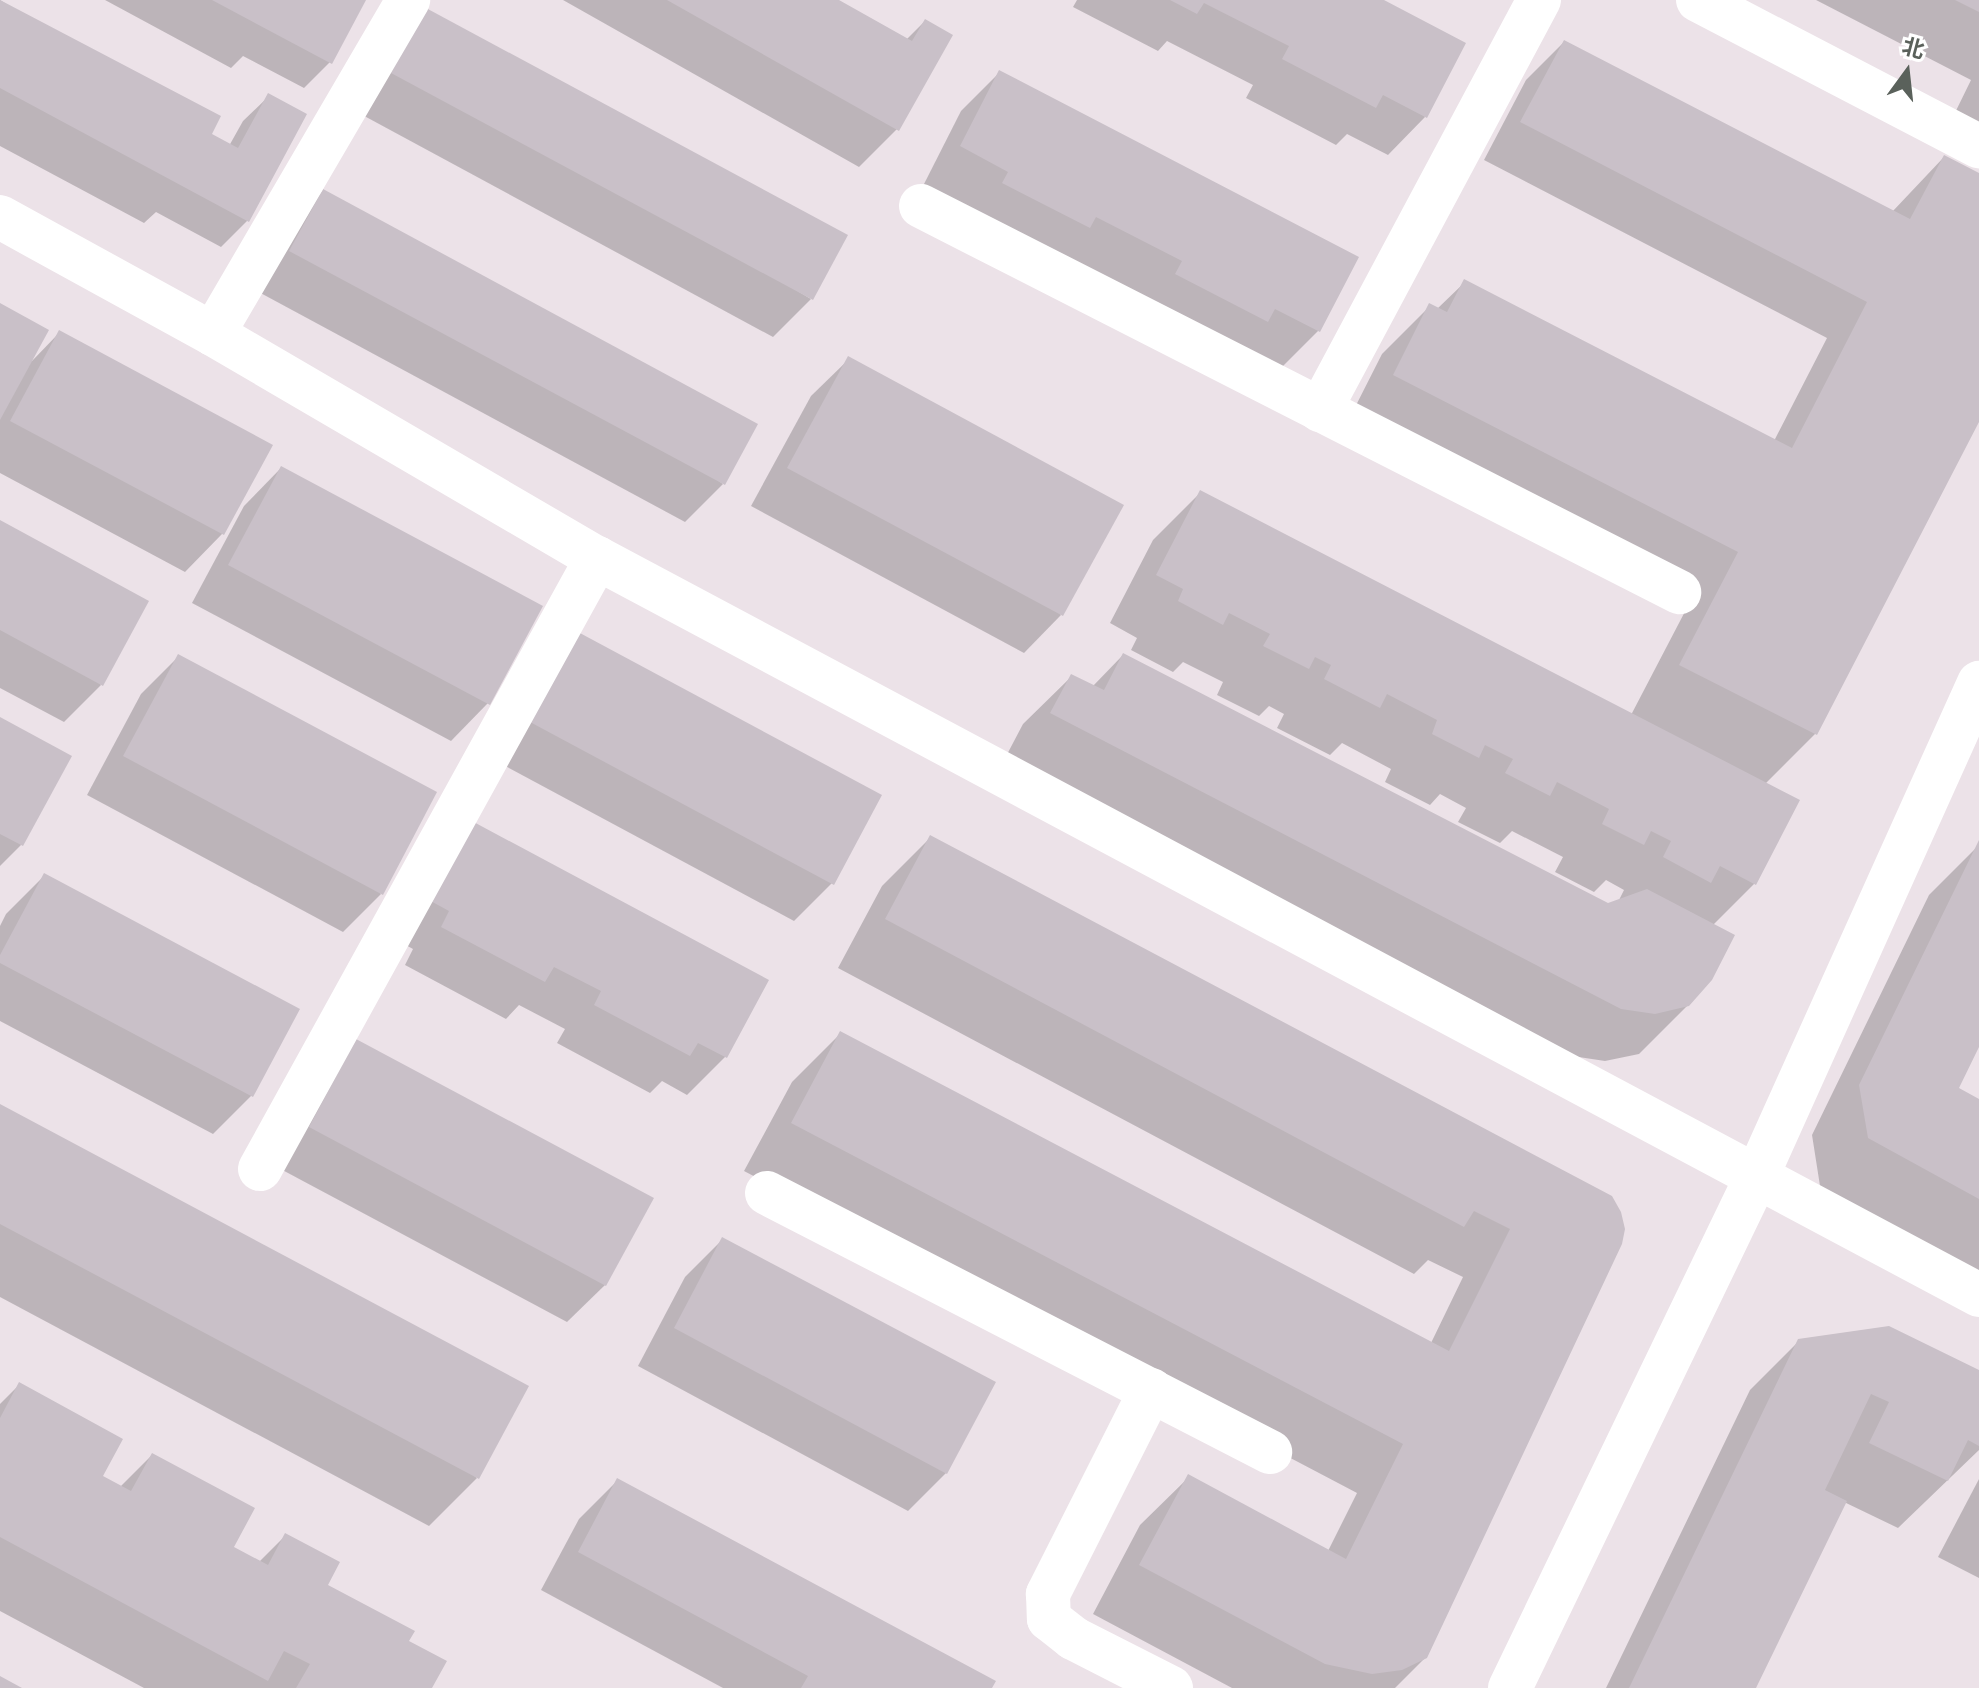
<!DOCTYPE html>
<meta charset="utf-8">
<style>
body{margin:0}
#map{position:relative;width:1979px;height:1688px;overflow:hidden;background:#ece2e8;font-family:"Work Sans","Noto Sans SC",sans-serif}
div>[style]{position:absolute}
.shadow>*{inset:0;background:#0003}
.building>*{inset:0;background:#c9c0c8}
.minor>*{height:44px;margin:-22px;padding:0 22px;transform-origin:22px;border-radius:22px;background:#fff}
span{translate:-50% -50%;white-space:nowrap;text-align:center;line-height:1.15;-webkit-text-stroke:8px #fff;paint-order:stroke}
.north{position:absolute;left:1867px;top:32px;width:80px;height:80px;-webkit-text-stroke:6px #fff;paint-order:stroke;rotate:15deg;font-size:22px;font-weight:700;line-height:32px;text-align:center;color:#5a615b}
.north::after{content:'';display:block;margin:auto;width:28px;height:36px;background:#5a615b;clip-path:polygon(50% 0,100% 100%,50% 72%,0 100%)}
</style>
<div id="map">
<div class="shadow">
<i style="clip-path:polygon(0 0,229px 146px,243px 121px,269px 96px,247px 221px,221px 247px,156px 212px,144px 223px,0 146px)"></i>
<i style="clip-path:polygon(105px 0,364px 0,330px 62px,304px 88px,243px 56px,231px 68px)"></i>
<i style="clip-path:polygon(563px 0,835px 0,906px 40px,925px 21px,897px 129px,859px 167px)"></i>
<i style="clip-path:polygon(1077px 0,1379px 0,1425px 117px,1388px 155px,1347px 134px,1336px 145px,1246px 98px,1253px 85px,1167px 41px,1158px 51px,1073px 7px)"></i>
<i style="clip-path:polygon(1816px 0,1979px 0,1979px 143px,1948px 127px,1971px 80px)"></i>
<i style="clip-path:polygon(1564px 42px,1892px 212px,1944px 157px,1979px 175px,1979px 418px,1815px 734px,1765px 784px,1754px 884px,1712px 926px,1688px 1005px,1639px 1054px,1605px 1061px,1572px 1056px,1003px 762px,1023px 724px,1072px 676px,1092px 687px,1123px 655px,1608px 905px,1618px 902px,1624px 890px,1606px 880px,1594px 892px,1555px 872px,1563px 857px,1512px 831px,1500px 843px,1458px 822px,1466px 808px,1440px 794px,1430px 805px,1385px 782px,1391px 769px,1342px 743px,1330px 755px,1277px 728px,1284px 714px,1269px 706px,1259px 716px,1217px 695px,1223px 682px,1183px 662px,1173px 672px,1131px 650px,1137px 638px,1110px 623px,1153px 540px,1201px 492px,1631px 715px,1691px 600px,1347px 423px,1382px 354px,1430px 306px,1437px 309px,1465px 282px,1774px 441px,1827px 338px,1484px 160px,1526px 80px)"></i>
<i style="clip-path:polygon(389px 48px,811px 299px,773px 337px,355px 111px)"></i>
<i style="clip-path:polygon(999px 73px,1356px 258px,1318px 331px,1280px 369px,924px 184px,961px 111px)"></i>
<i style="clip-path:polygon(323px 191px,723px 484px,685px 522px,253px 289px,285px 229px)"></i>
<i style="clip-path:polygon(0 305px,32px 361px,59px 333px,270px 446px,222px 534px,185px 572px,0 473px)"></i>
<i style="clip-path:polygon(849px 359px,1061px 615px,1024px 653px,751px 506px,811px 396px)"></i>
<i style="clip-path:polygon(281px 468px,488px 703px,451px 741px,192px 603px,244px 506px)"></i>
<i style="clip-path:polygon(0 523px,101px 685px,64px 722px,0 688px)"></i>
<i style="clip-path:polygon(179px 656px,381px 894px,343px 932px,87px 795px,141px 694px)"></i>
<i style="clip-path:polygon(540px 672px,832px 883px,794px 921px,494px 760px)"></i>
<i style="clip-path:polygon(0 719px,21px 845px,0 866px)"></i>
<i style="clip-path:polygon(930px 838px,1610px 1197px,1426px 1657px,1395px 1688px,1232px 1688px,1093px 1614px,1140px 1525px,1189px 1477px,1328px 1551px,1357px 1493px,744px 1171px,792px 1082px,840px 1034px,1431px 1343px,1463px 1277px,1428px 1260px,1414px 1274px,838px 968px,882px 886px)"></i>
<i style="clip-path:polygon(1977px 847px,1979px 1042px,1956px 1089px,1979px 1102px,1979px 1274px,1820px 1186px,1812px 1135px,1929px 895px)"></i>
<i style="clip-path:polygon(432px 860px,766px 981px,725px 1057px,687px 1095px,662px 1081px,650px 1093px,557px 1043px,565px 1029px,519px 1005px,506px 1019px,405px 965px,413px 949px,391px 937px)"></i>
<i style="clip-path:polygon(44px 876px,297px 1010px,251px 1096px,213px 1134px,0 1021px,0 926px,6px 914px)"></i>
<i style="clip-path:polygon(356px 1041px,605px 1285px,567px 1322px,273px 1165px)"></i>
<i style="clip-path:polygon(0 1106px,477px 1478px,429px 1526px,0 1297px)"></i>
<i style="clip-path:polygon(723px 1239px,946px 1473px,908px 1511px,638px 1366px,685px 1277px)"></i>
<i style="clip-path:polygon(1799px 1341px,1979px 1372px,1979px 1450px,1898px 1528px,1844px 1502px,1753px 1688px,1606px 1688px,1750px 1390px)"></i>
<i style="clip-path:polygon(19px 1385px,100px 1477px,120px 1487px,152px 1455px,231px 1548px,259px 1562px,286px 1535px,326px 1586px,407px 1642px,430px 1688px,144px 1688px,0 1611px,0 1404px)"></i>
<i style="clip-path:polygon(1979px 1479px,1979px 1578px,1938px 1557px)"></i>
<i style="clip-path:polygon(617px 1481px,990px 1688px,723px 1688px,541px 1590px,579px 1519px)"></i>
</div>
<div class="building">
<i style="clip-path:polygon(0 0,221px 116px,212px 134px,238px 148px,268px 93px,307px 114px,249px 222px,0 88px)"></i>
<i style="clip-path:polygon(212px 0,366px 0,332px 64px)"></i>
<i style="clip-path:polygon(667px 0,839px 0,912px 41px,925px 19px,953px 35px,899px 131px)"></i>
<i style="clip-path:polygon(1170px 0,1384px 0,1466px 43px,1427px 118px,1383px 95px,1376px 108px,1282px 59px,1289px 46px,1204px 3px,1197px 14px)"></i>
<i style="clip-path:polygon(1955px 0,1979px 0,1979px 12px)"></i>
<i style="clip-path:polygon(426px 8px,848px 235px,813px 300px,391px 73px)"></i>
<i style="clip-path:polygon(1564px 40px,1910px 219px,1944px 155px,1979px 173px,1979px 422px,1817px 735px,1679px 665px,1738px 552px,1393px 375px,1429px 303px,1447px 312px,1464px 279px,1792px 448px,1867px 302px,1520px 122px)"></i>
<i style="clip-path:polygon(999px 70px,1359px 257px,1320px 332px,1275px 309px,1268px 322px,1175px 274px,1182px 261px,1096px 217px,1090px 228px,1002px 183px,1008px 172px,960px 146px)"></i>
<i style="clip-path:polygon(323px 189px,758px 424px,725px 485px,289px 251px)"></i>
<i style="clip-path:polygon(0 303px,49px 330px,0 420px)"></i>
<i style="clip-path:polygon(59px 330px,273px 445px,224px 535px,10px 421px)"></i>
<i style="clip-path:polygon(848px 356px,1124px 505px,1063px 616px,787px 468px)"></i>
<i style="clip-path:polygon(281px 466px,543px 606px,490px 705px,228px 565px)"></i>
<i style="clip-path:polygon(1200px 490px,1800px 800px,1756px 885px,1720px 866px,1711px 883px,1663px 857px,1671px 841px,1651px 831px,1644px 845px,1602px 824px,1609px 809px,1557px 782px,1550px 796px,1505px 773px,1513px 759px,1485px 745px,1479px 758px,1432px 734px,1437px 720px,1387px 694px,1380px 708px,1324px 679px,1331px 665px,1315px 657px,1309px 669px,1263px 646px,1270px 634px,1229px 613px,1223px 625px,1178px 601px,1183px 589px,1156px 575px)"></i>
<i style="clip-path:polygon(0 520px,149px 601px,103px 686px,0 630px)"></i>
<i style="clip-path:polygon(578px 632px,882px 795px,834px 885px,530px 722px)"></i>
<i style="clip-path:polygon(1123px 653px,1608px 903px,1647px 889px,1735px 935px,1712px 980px,1689px 1006px,1655px 1014px,1621px 1009px,1050px 713px,1071px 674px,1104px 690px)"></i>
<i style="clip-path:polygon(178px 654px,437px 792px,383px 895px,123px 756px)"></i>
<i style="clip-path:polygon(0 717px,72px 756px,23px 846px,0 834px)"></i>
<i style="clip-path:polygon(470px 820px,769px 980px,727px 1058px,698px 1043px,690px 1056px,594px 1005px,601px 991px,554px 967px,545px 982px,441px 927px,449px 911px,427px 899px)"></i>
<i style="clip-path:polygon(930px 835px,1612px 1196px,1621px 1212px,1625px 1229px,1622px 1244px,1427px 1658px,1402px 1670px,1372px 1674px,1325px 1664px,1139px 1565px,1188px 1474px,1346px 1559px,1403px 1444px,791px 1123px,840px 1031px,1449px 1351px,1510px 1229px,1474px 1211px,1464px 1227px,885px 919px)"></i>
<i style="clip-path:polygon(1979px 840px,1979px 1047px,1959px 1088px,1979px 1099px,1979px 1199px,1868px 1138px,1859px 1085px)"></i>
<i style="clip-path:polygon(44px 873px,300px 1009px,253px 1097px,0 963px,0 955px)"></i>
<i style="clip-path:polygon(356px 1039px,654px 1198px,606px 1286px,309px 1127px)"></i>
<i style="clip-path:polygon(0 1104px,529px 1386px,479px 1479px,0 1224px)"></i>
<i style="clip-path:polygon(722px 1237px,996px 1382px,947px 1474px,674px 1328px)"></i>
<i style="clip-path:polygon(1889px 1326px,1979px 1370px,1979px 1446px,1968px 1440px,1948px 1481px,1869px 1443px,1889px 1402px,1871px 1394px,1825px 1490px,1847px 1501px,1756px 1688px,1629px 1688px,1798px 1339px)"></i>
<i style="clip-path:polygon(19px 1382px,123px 1439px,103px 1476px,131px 1491px,152px 1453px,255px 1508px,234px 1547px,268px 1565px,285px 1533px,340px 1562px,328px 1585px,415px 1631px,409px 1641px,447px 1661px,432px 1688px,296px 1688px,310px 1664px,284px 1651px,268px 1681px,0 1537px,0 1418px)"></i>
<i style="clip-path:polygon(617px 1478px,996px 1681px,992px 1688px,801px 1688px,808px 1676px,578px 1552px)"></i>
<i style="clip-path:polygon(0 1676px,22px 1688px,0 1688px)"></i>
</div>
<div class="minor">
<i style="left:1698px;top:0;width:317px;rotate:27.5deg"></i>
<i style="left:921px;top:206px;width:851px;rotate:26.99deg"></i>
<i style="left:0;top:217px;width:243px;rotate:28.8deg"></i>
<i style="left:213px;top:334px;width:445px;rotate:30.3deg"></i>
<i style="left:597px;top:558px;width:1566px;rotate:28.07deg"></i>
<i style="left:213px;top:334px;width:387px;rotate:-59.7deg"></i>
<i style="left:1320px;top:410px;width:465px;rotate:-61.9deg"></i>
<i style="left:260px;top:1169px;width:698px;rotate:-61.12deg"></i>
<i style="left:767px;top:1193px;width:566px;rotate:27.24deg"></i>
<i style="left:1151px;top:1390px;width:229px;rotate:116.8deg"></i>
<i style="left:1048px;top:1594px;width:25px;rotate:88deg"></i>
<i style="left:1049px;top:1619px;width:31px;rotate:38deg"></i>
<i style="left:1073px;top:1638px;width:110px;rotate:27deg"></i>
<i style="left:1510px;top:1688px;width:568px;rotate:-64.25deg"></i>
<i style="left:1757px;top:1176px;width:541px;rotate:-65.76deg"></i>
</div>
<div class="north">北</div>
</div>
